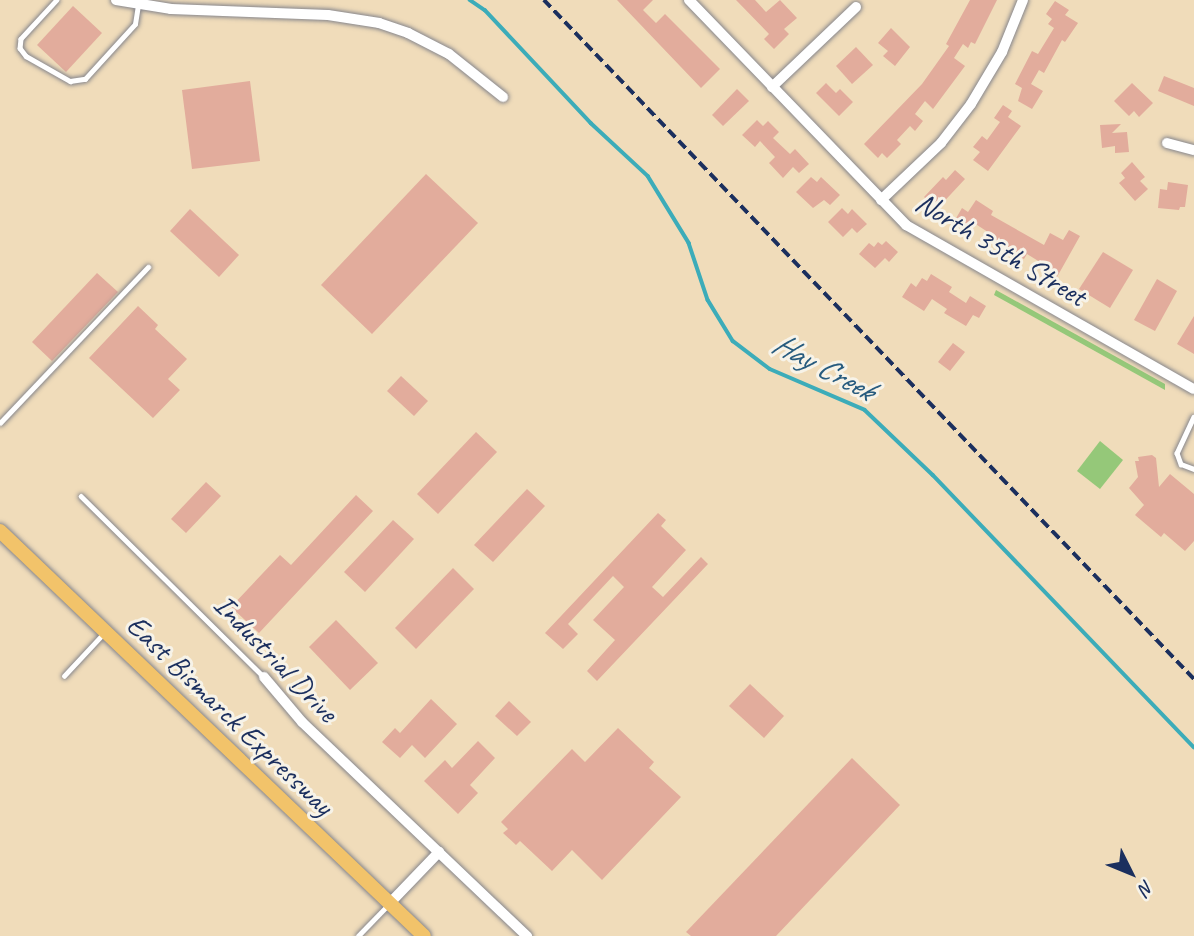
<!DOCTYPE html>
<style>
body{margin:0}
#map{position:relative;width:1194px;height:936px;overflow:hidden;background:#f0dcba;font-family:Caveat,sans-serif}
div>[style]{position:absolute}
.green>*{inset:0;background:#95c879}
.stream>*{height:3.5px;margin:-1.75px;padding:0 1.75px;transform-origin:1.75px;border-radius:1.75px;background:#3cacb9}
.building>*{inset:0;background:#e2ac9c}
.roads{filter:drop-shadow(0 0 2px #86868c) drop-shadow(0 0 2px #86868c)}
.service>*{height:4.5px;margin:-2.25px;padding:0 2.25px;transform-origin:2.25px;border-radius:2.25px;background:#fff}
.minor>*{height:10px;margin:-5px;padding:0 5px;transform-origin:5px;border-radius:5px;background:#fff}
.primary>*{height:14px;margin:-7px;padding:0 7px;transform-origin:7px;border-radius:7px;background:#f2c36a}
.rail>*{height:3.5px;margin-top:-1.75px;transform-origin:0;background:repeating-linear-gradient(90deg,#1b2f5e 0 10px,transparent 0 15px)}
span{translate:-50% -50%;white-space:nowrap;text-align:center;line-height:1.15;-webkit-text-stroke:6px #f7f3e8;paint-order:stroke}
.street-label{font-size:30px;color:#1b2f5e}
.water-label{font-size:32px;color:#275b7e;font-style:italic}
.north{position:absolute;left:1096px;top:838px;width:70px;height:70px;-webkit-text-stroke:5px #f7f3e8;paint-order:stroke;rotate:133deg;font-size:19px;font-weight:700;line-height:28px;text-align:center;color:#1b2f5e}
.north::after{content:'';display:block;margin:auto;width:24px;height:32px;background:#1b2f5e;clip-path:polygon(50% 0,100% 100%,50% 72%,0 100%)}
</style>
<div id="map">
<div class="green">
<i style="clip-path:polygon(996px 290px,1165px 384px,1165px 390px,994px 295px)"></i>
<i style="clip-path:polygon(1100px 441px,1123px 460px,1100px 489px,1077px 471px)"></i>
</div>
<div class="stream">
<i style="left:470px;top:0;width:18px;rotate:34deg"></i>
<i style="left:485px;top:10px;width:155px;rotate:46.8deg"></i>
<i style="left:591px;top:123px;width:78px;rotate:42.9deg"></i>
<i style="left:648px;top:176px;width:79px;rotate:58.5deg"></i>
<i style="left:689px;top:243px;width:60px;rotate:71.6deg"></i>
<i style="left:708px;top:300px;width:48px;rotate:58.6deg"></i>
<i style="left:733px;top:341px;width:46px;rotate:37.1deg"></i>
<i style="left:770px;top:369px;width:103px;rotate:23.3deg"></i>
<i style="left:865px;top:410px;width:94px;rotate:43.7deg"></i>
<i style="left:933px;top:475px;width:377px;rotate:46.2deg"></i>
</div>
<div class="building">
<i style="clip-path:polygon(617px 0,653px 0,643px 10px,656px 23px,665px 14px,720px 69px,701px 88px)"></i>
<i style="clip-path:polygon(736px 0,755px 0,766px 12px,780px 0,797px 18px,784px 29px,789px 34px,774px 49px,764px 39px,769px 34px)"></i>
<i style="clip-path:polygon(970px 0,997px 0,975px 44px,971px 42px,968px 48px,963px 44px,954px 58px,965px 66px,933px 109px,925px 101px,915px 114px,923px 121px,915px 131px,910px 126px,897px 140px,901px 144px,887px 158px,882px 153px,878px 158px,864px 144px,922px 84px,949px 46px,946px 44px)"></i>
<i style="clip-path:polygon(1055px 1px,1069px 10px,1065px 15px,1078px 23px,1065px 42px,1062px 40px,1044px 73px,1039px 70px,1031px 84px,1043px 91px,1032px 109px,1018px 101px,1022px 88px,1015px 84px,1032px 51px,1038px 54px,1054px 28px,1048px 24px,1052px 19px,1046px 14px)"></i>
<i style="clip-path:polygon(73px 6px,102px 33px,66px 72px,37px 45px)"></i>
<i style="clip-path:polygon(891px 28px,910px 47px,895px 66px,883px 56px,888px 51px,878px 43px)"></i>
<i style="clip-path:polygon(856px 47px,873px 65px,852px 84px,836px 66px)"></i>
<i style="clip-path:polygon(1164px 76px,1194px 88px,1194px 106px,1158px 91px)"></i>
<i style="clip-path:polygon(250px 81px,260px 161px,192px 169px,182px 90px)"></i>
<i style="clip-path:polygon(826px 83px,836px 93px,840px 89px,853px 102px,839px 116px,816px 93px)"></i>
<i style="clip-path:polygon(1132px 83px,1153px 103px,1139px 117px,1134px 111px,1129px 116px,1114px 101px)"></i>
<i style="clip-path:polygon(737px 89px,749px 101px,723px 126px,712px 115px)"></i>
<i style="clip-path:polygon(1003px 105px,1012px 111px,1008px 117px,1021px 126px,988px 171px,973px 160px,980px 152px,973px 147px,982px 136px,987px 140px,1000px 122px,994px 118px)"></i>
<i style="clip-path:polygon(757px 120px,763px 126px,768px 121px,779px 132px,773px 138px,790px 154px,795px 149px,809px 164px,799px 173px,793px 167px,783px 178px,769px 163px,775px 157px,760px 141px,755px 147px,742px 135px)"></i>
<i style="clip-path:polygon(1121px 124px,1112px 133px,1127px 132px,1129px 152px,1115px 153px,1115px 146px,1102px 148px,1100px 125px)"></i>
<i style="clip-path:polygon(1132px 162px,1145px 177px,1140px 181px,1148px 189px,1135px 201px,1119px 183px,1125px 178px,1121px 173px)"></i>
<i style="clip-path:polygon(955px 170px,965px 179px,937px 209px,924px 197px,943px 177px,946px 180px)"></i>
<i style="clip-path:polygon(426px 174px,478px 223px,372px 334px,321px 285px)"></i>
<i style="clip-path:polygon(811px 177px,817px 182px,821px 177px,840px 195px,830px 205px,824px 200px,813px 208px,796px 192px)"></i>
<i style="clip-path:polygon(1168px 182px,1188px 185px,1185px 207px,1180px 207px,1179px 210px,1158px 208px,1160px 189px,1167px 190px)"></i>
<i style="clip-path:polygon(976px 200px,993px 211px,991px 215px,1044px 245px,1050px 233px,1063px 240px,1069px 230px,1080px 236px,1057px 277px,1046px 271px,1048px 267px,1027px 254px,1024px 259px,991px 240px,994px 236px,974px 223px,970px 229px,955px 220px,962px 208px,968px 212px)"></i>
<i style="clip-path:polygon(842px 208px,848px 214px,852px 209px,867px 224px,857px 233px,852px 228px,843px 237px,828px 222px)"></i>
<i style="clip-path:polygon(190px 209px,239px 255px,219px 277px,170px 231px)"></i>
<i style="clip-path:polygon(886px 241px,898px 252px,889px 262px,885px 258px,875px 268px,859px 254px,869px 243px,874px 247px,878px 242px,882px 245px)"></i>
<i style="clip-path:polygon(1103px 252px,1133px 270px,1110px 308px,1079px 289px)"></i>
<i style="clip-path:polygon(97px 273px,118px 292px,52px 361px,32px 342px)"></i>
<i style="clip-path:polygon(931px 274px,952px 287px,949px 292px,966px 303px,970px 296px,986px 306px,979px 318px,973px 315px,966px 326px,944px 313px,947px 309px,932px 299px,924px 311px,902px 297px,911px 283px,916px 287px,922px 278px,927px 281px)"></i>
<i style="clip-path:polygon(1157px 279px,1177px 291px,1155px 331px,1134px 320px)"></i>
<i style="clip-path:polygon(138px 306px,158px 325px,155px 329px,187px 359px,168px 379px,180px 390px,153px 418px,89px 358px)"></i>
<i style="clip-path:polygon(1194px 316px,1194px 354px,1177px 344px)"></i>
<i style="clip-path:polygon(953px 343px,965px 352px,950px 371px,938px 362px)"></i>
<i style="clip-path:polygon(401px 376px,428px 401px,414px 416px,387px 391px)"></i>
<i style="clip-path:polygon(476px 432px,497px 452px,438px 514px,417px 494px)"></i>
<i style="clip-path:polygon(1152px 455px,1156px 458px,1159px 487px,1170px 474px,1194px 494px,1194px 541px,1185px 551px,1164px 533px,1161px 537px,1135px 515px,1144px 505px,1129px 488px,1138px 477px,1135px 461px,1139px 461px,1138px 457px)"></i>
<i style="clip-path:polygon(206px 482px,221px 496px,186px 533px,171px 519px)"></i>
<i style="clip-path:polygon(527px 489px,545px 506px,493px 562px,474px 545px)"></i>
<i style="clip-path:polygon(356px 495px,373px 511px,259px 633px,231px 607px,280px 555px,291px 565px)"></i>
<i style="clip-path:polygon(658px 513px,666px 520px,661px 526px,686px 550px,652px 587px,663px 597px,701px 557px,708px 564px,597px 681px,587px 671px,615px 640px,593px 620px,624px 587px,613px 576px,568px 624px,578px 634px,563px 649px,545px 633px)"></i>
<i style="clip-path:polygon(393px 520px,414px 539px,365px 592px,344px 572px)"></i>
<i style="clip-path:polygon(453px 568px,474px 589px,416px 649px,395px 628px)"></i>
<i style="clip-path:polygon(336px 620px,378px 663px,350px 690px,309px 647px)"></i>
<i style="clip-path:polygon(750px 684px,784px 716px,764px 738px,729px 706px)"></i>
<i style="clip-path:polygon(431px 699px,457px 724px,425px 758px,412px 745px,400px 758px,382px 742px,395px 728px,400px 733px)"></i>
<i style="clip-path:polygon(509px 701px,531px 722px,517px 736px,495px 716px)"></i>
<i style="clip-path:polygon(618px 728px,654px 762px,649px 768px,681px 797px,602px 880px,572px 850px,552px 871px,520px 841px,516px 845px,503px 833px,508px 829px,501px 822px,572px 749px,585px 762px)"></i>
<i style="clip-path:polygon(478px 741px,495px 758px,470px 785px,478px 793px,458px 814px,424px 781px,445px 760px,452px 768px)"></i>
<i style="clip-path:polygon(852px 758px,900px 805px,776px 936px,691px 936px,686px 932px)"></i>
</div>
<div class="roads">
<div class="service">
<i style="left:57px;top:0;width:53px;rotate:132.7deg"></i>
<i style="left:21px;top:39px;width:9px;rotate:96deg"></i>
<i style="left:20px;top:48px;width:10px;rotate:53deg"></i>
<i style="left:26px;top:56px;width:51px;rotate:29.6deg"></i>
<i style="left:70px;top:81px;width:15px;rotate:-8deg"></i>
<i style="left:85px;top:79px;width:74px;rotate:-47.7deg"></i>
<i style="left:135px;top:24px;width:19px;rotate:-81deg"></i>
<i style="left:1194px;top:417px;width:40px;rotate:115deg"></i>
<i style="left:1177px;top:453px;width:12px;rotate:70deg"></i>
<i style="left:1181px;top:464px;width:14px;rotate:21deg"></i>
<i style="left:0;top:423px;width:215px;rotate:-46.5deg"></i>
<i style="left:81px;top:496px;width:257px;rotate:44.7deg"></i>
<i style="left:64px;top:676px;width:59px;rotate:-47.1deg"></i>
<i style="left:358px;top:936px;width:45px;rotate:-45.9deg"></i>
</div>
<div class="minor">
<i style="left:116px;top:0;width:56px;rotate:9.3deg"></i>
<i style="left:171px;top:9px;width:157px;rotate:2.2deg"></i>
<i style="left:328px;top:15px;width:52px;rotate:8.9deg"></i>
<i style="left:379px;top:23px;width:31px;rotate:19deg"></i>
<i style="left:408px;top:33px;width:46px;rotate:27.1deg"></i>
<i style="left:449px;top:54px;width:69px;rotate:38.5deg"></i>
<i style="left:689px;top:0;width:313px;rotate:46deg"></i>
<i style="left:906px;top:225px;width:331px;rotate:29.7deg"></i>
<i style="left:772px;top:87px;width:116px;rotate:-43.6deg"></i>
<i style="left:1167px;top:143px;width:28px;rotate:15deg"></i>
<i style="left:881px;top:200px;width:83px;rotate:-43.5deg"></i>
<i style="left:941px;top:143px;width:49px;rotate:-52.4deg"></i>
<i style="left:971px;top:104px;width:61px;rotate:-59.2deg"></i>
<i style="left:1002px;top:52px;width:56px;rotate:-68deg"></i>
<i style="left:264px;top:677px;width:59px;rotate:49.8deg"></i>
<i style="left:302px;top:722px;width:311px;rotate:43.6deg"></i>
<i style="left:390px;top:903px;width:71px;rotate:-46.1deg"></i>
</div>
<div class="primary">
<i style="left:0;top:531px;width:586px;rotate:43.69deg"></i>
</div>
</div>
<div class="rail">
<i style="left:544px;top:0;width:940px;rotate:46.25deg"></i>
</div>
<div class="street-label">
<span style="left:1001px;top:249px;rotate:31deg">North 35th Street</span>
<span style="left:276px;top:658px;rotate:46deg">Industrial Drive</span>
<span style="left:230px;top:715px;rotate:44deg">East Bismarck Expressway</span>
</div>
<div class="water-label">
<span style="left:823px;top:367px;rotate:28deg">Hay Creek</span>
</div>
<div class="north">N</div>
</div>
